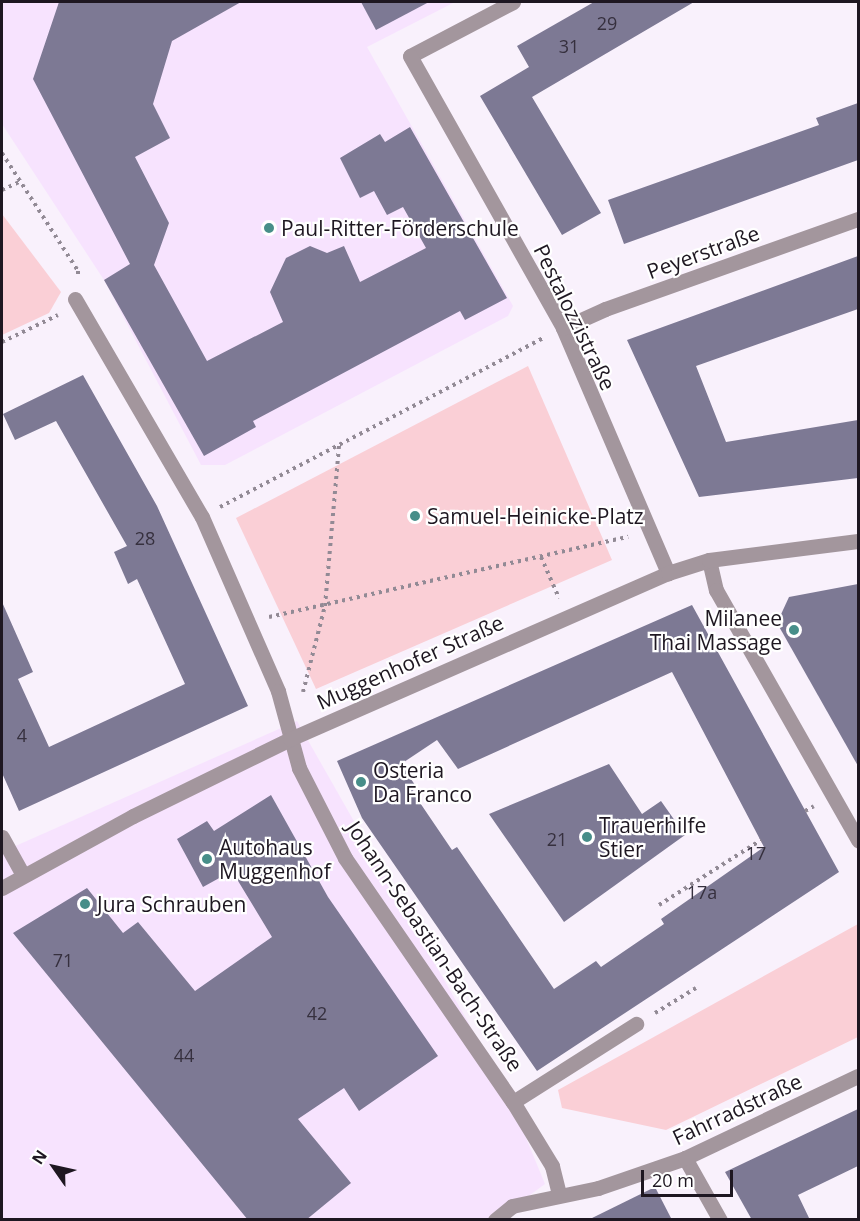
<!DOCTYPE html>
<meta charset="utf-8">
<style>
body{margin:0}
#map{position:relative;width:860px;height:1221px;overflow:hidden;background:#f9f1fc;font-family:"Open Sans",sans-serif}
div>[style]{position:absolute}
.built>*{inset:0;background:#f7e3fe}
.green>*{inset:0;background:#facfd6}
.building>*{inset:0;background:#7d7994}
.path>*{height:4px;margin-top:-2px;transform-origin:0;background:repeating-linear-gradient(90deg,#928a95 0 3px,transparent 0 7.5px)}
.lane>*{height:15px;margin:-7.5px;padding:0 7.5px;transform-origin:7.5px;border-radius:7.5px;background:#a3969d}
.street>*{height:15px;margin:-7.5px;padding:0 7.5px;transform-origin:7.5px;border-radius:7.5px;background:#a3969d}
.dots>*{width:16px;height:16px;translate:-50% -50%;box-sizing:border-box;border:3px solid #fff;border-radius:50%}
span{translate:-50% -50%;white-space:nowrap;text-align:center;line-height:1.15;-webkit-text-stroke:4.5px #fff;paint-order:stroke}
.number-label{font-size:18px;color:#36303e}
.number-label span{-webkit-text-stroke-width:0}
.poi-label{font-size:21px;color:#1e1721}
.left{translate:0 -50%;text-align:left}
.right{translate:-100% -50%;text-align:right}
.street-label{font-size:21px;color:#1e1721}
.frame{position:absolute;inset:0;border:3px solid #1e1721;pointer-events:none}
.north{position:absolute;left:24px;top:1137px;width:60px;height:60px;-webkit-text-stroke:4px #fff;paint-order:stroke;rotate:304deg;font-size:16px;font-weight:700;line-height:24px;text-align:center;color:#1e1721}
.north::after{content:'';display:block;margin:auto;width:21px;height:27px;background:#1e1721;clip-path:polygon(50% 0,100% 100%,50% 72%,0 100%)}
.scale{position:absolute;left:641px;top:1170px;width:92px;height:27px;box-sizing:border-box;border:3px solid #1e1721;border-top:0;padding-left:8px;font-size:18px;line-height:21px;white-space:nowrap;color:#1e1721;-webkit-text-stroke:4px #fff;paint-order:stroke}
</style>
<div id="map">
<div class="built">
<i style="clip-path:polygon(2px 2px,455px 2px,367px 47px,513px 306px,508px 316px,225px 465px,201px 465px,104px 280px,2px 124px)"></i>
<i style="clip-path:polygon(297px 721px,505px 1087px,545px 1184px,497px 1219px,2px 1219px,2px 852px)"></i>
</div>
<div class="green">
<i style="clip-path:polygon(2px 214px,61px 292px,49px 313px,2px 335px)"></i>
<i style="clip-path:polygon(528px 366px,612px 560px,316px 689px,236px 518px)"></i>
<i style="clip-path:polygon(858px 924px,858px 1037px,666px 1130px,562px 1108px,558px 1090px)"></i>
</div>
<div class="building">
<i style="clip-path:polygon(59px 2px,241px 2px,172px 41px,153px 104px,170px 138px,135px 157px,169px 223px,154px 265px,207px 361px,283px 322px,270px 292px,286px 258px,310px 246px,327px 253px,344px 246px,360px 282px,426px 248px,403px 207px,387px 215px,374px 191px,360px 198px,340px 158px,380px 134px,385px 142px,410px 127px,507px 298px,465px 320px,460px 311px,253px 421px,256px 427px,204px 456px,104px 280px,130px 264px,33px 79px)"></i>
<i style="clip-path:polygon(361px 2px,429px 2px,376px 30px)"></i>
<i style="clip-path:polygon(594px 2px,694px 2px,532px 97px,601px 213px,562px 235px,480px 96px,529px 67px,517px 46px)"></i>
<i style="clip-path:polygon(858px 103px,858px 160px,624px 244px,608px 200px,819px 125px,816px 118px)"></i>
<i style="clip-path:polygon(858px 256px,858px 309px,696px 366px,726px 442px,858px 420px,858px 478px,699px 497px,627px 340px)"></i>
<i style="clip-path:polygon(83px 375px,157px 506px,248px 706px,19px 811px,2px 773px,2px 602px,33px 672px,18px 679px,49px 747px,185px 684px,137px 579px,128px 584px,114px 552px,127px 546px,56px 421px,15px 440px,3px 414px)"></i>
<i style="clip-path:polygon(858px 584px,858px 766px,777px 623px,789px 597px)"></i>
<i style="clip-path:polygon(evenodd,692px 605px,839px 872px,537px 1071px,362px 818px,337px 761px,692px 605px,672px 672px,764px 847px,661px 919px,664px 924px,601px 967px,596px 961px,554px 989px,457px 847px,452px 850px,412px 791px,417px 788px,401px 764px,437px 740px,458px 769px,672px 672px)"></i>
<i style="clip-path:polygon(609px 764px,642px 814px,661px 801px,685px 835px,564px 922px,489px 814px)"></i>
<i style="clip-path:polygon(271px 795px,328px 897px,438px 1056px,359px 1111px,344px 1088px,298px 1119px,351px 1183px,306px 1220px,248px 1220px,13px 933px,87px 888px,123px 933px,138px 922px,195px 991px,272px 937px,232px 871px,203px 887px,177px 839px,207px 821px,214px 831px)"></i>
<i style="clip-path:polygon(858px 1109px,858px 1166px,798px 1195px,810px 1220px,752px 1220px,725px 1172px)"></i>
<i style="clip-path:polygon(655px 1187px,672px 1220px,588px 1220px)"></i>
</div>
<div class="path">
<i style="left:2px;top:153px;width:140px;rotate:57.2deg"></i>
<i style="left:78px;top:271px;width:6px;rotate:90deg"></i>
<i style="left:2px;top:190px;width:19px;rotate:-25deg"></i>
<i style="left:2px;top:342px;width:62px;rotate:-25.7deg"></i>
<i style="left:220px;top:507px;width:365px;rotate:-27.6deg"></i>
<i style="left:541px;top:557px;width:45px;rotate:66.3deg"></i>
<i style="left:269px;top:617px;width:368px;rotate:-12.6deg"></i>
<i style="left:303px;top:692px;width:89px;rotate:-75.7deg"></i>
<i style="left:325px;top:606px;width:162px;rotate:-85deg"></i>
<i style="left:805px;top:811px;width:10px;rotate:-29deg"></i>
<i style="left:659px;top:905px;width:121px;rotate:-32.5deg"></i>
<i style="left:655px;top:1013px;width:48px;rotate:-31.4deg"></i>
</div>
<div class="lane">
<i style="left:513px;top:1102px;width:146px;rotate:-32.4deg"></i>
</div>
<div class="street">
<i style="left:513px;top:2px;width:116px;rotate:152.3deg"></i>
<i style="left:410px;top:56px;width:312px;rotate:60.6deg"></i>
<i style="left:563px;top:328px;width:267px;rotate:66.8deg"></i>
<i style="left:75px;top:299px;width:252px;rotate:59.8deg"></i>
<i style="left:202px;top:517px;width:190px;rotate:66.4deg"></i>
<i style="left:278px;top:691px;width:80px;rotate:74.7deg"></i>
<i style="left:299px;top:768px;width:101px;rotate:62.9deg"></i>
<i style="left:345px;top:858px;width:296px;rotate:55.5deg"></i>
<i style="left:513px;top:1102px;width:75px;rotate:58.6deg"></i>
<i style="left:552px;top:1166px;width:30px;rotate:76deg"></i>
<i style="left:563px;top:328px;width:46px;rotate:-24.3deg"></i>
<i style="left:605px;top:309px;width:269px;rotate:-19.6deg"></i>
<i style="left:709px;top:560px;width:31px;rotate:77deg"></i>
<i style="left:716px;top:590px;width:288px;rotate:60.4deg"></i>
<i style="left:2px;top:837px;width:43px;rotate:61.1deg"></i>
<i style="left:2px;top:888px;width:149px;rotate:-28.8deg"></i>
<i style="left:133px;top:816px;width:175px;rotate:-26.1deg"></i>
<i style="left:290px;top:739px;width:413px;rotate:-23.7deg"></i>
<i style="left:668px;top:573px;width:43px;rotate:-17.6deg"></i>
<i style="left:709px;top:560px;width:150px;rotate:-7.3deg"></i>
<i style="left:685px;top:1158px;width:71px;rotate:60.6deg"></i>
<i style="left:495px;top:1220px;width:22px;rotate:-39deg"></i>
<i style="left:512px;top:1206px;width:88px;rotate:-11.8deg"></i>
<i style="left:598px;top:1188px;width:92px;rotate:-19deg"></i>
<i style="left:685px;top:1158px;width:191px;rotate:-25.4deg"></i>
</div>
<div class="dots">
<i style="left:269px;top:228px;background:#478e89"></i>
<i style="left:415px;top:516px;background:#478e89"></i>
<i style="left:794px;top:630px;background:#478e89"></i>
<i style="left:361px;top:782px;background:#478e89"></i>
<i style="left:587px;top:837px;background:#478e89"></i>
<i style="left:207px;top:859px;background:#478e89"></i>
<i style="left:85px;top:904px;background:#478e89"></i>
</div>
<div class="number-label">
<span style="left:607px;top:23px">29</span>
<span style="left:569px;top:46px">31</span>
<span style="left:145px;top:538px">28</span>
<span style="left:22px;top:735px">4</span>
<span style="left:557px;top:839px">21</span>
<span style="left:756px;top:853px">17</span>
<span style="left:702px;top:892px">17a</span>
<span style="left:63px;top:960px">71</span>
<span style="left:317px;top:1013px">42</span>
<span style="left:184px;top:1055px">44</span>
</div>
<div class="poi-label">
<span class="left" style="left:281px;top:228px">Paul-Ritter-Förderschule</span>
<span class="left" style="left:427px;top:516px">Samuel-Heinicke-Platz</span>
<span class="right" style="left:782px;top:630px">Milanee<br>Thai Massage</span>
<span class="left" style="left:373px;top:782px">Osteria<br>Da Franco</span>
<span class="left" style="left:599px;top:837px">Trauerhilfe<br>Stier</span>
<span class="left" style="left:219px;top:859px">Autohaus<br>Muggenhof</span>
<span class="left" style="left:97px;top:904px">Jura Schrauben</span>
</div>
<div class="street-label">
<span style="left:703px;top:252px;rotate:-20deg">Peyerstraße</span>
<span style="left:575px;top:317px;rotate:64deg">Pestalozzistraße</span>
<span style="left:410px;top:662px;rotate:-24deg">Muggenhofer Straße</span>
<span style="left:435px;top:946px;rotate:56deg">Johann-Sebastian-Bach-Straße</span>
<span style="left:737px;top:1109px;rotate:-25deg">Fahrradstraße</span>
</div>
<div class="frame"></div>
<div class="north">N</div>
<div class="scale">20 m</div>
</div>
